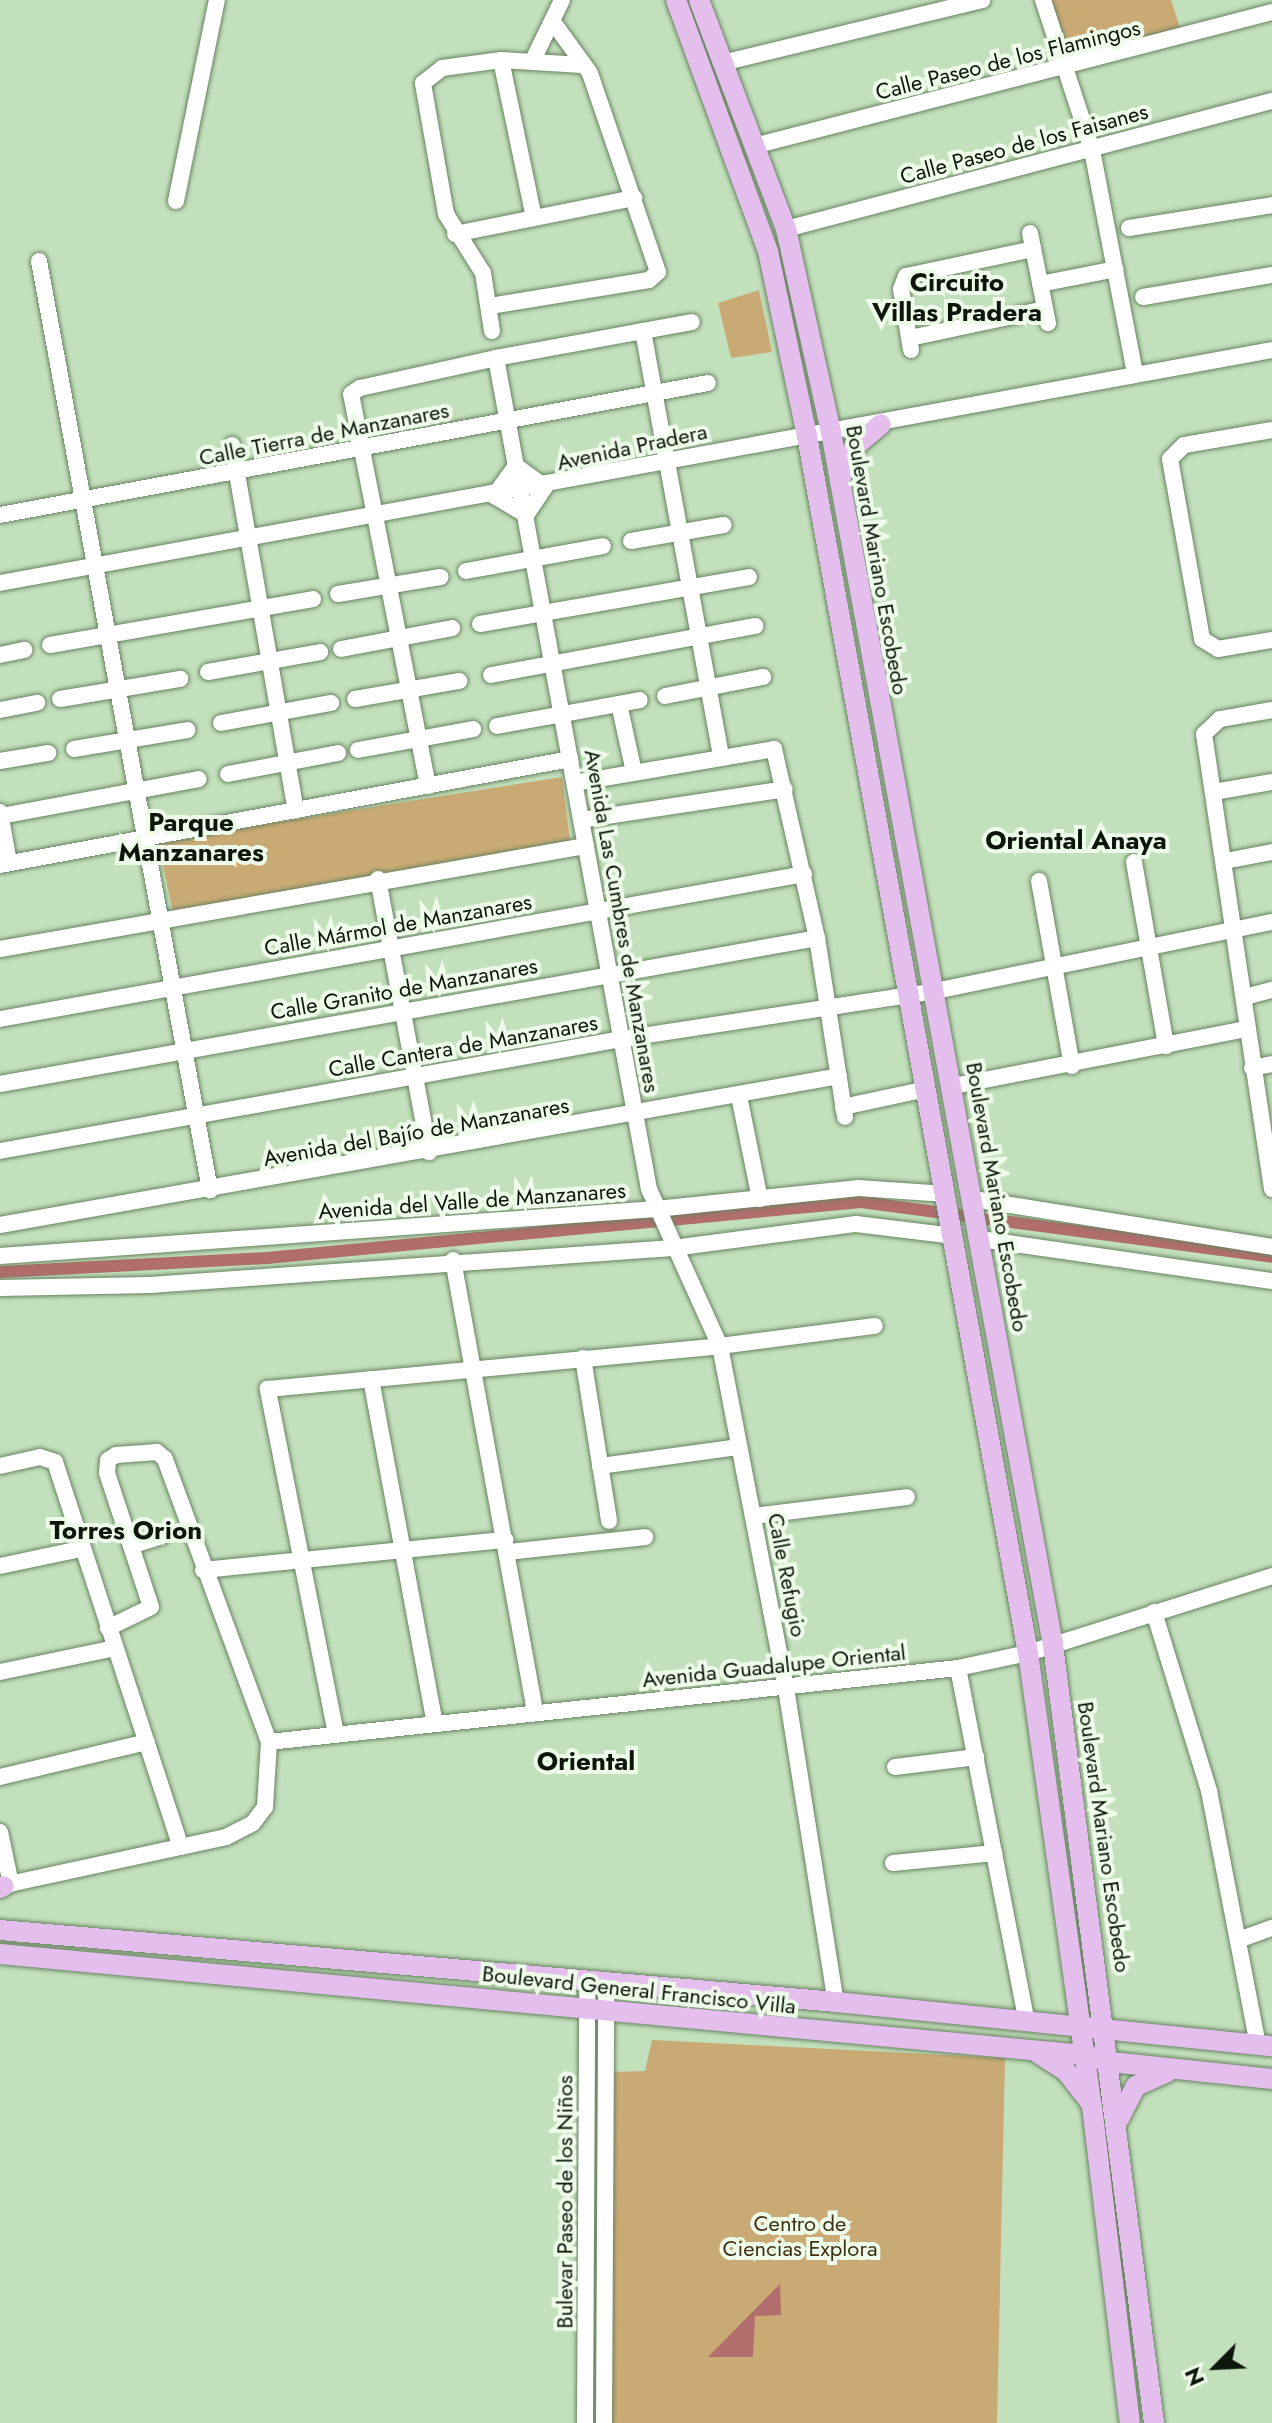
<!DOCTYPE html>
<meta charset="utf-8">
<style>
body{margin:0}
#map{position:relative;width:1272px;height:2423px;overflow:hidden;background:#c3e0bc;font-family:Jost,sans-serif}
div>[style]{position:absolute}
.green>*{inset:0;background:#caaa74}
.water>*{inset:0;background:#b26d6d}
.canal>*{height:12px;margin:-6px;padding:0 6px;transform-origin:6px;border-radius:6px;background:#b26d6d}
.roads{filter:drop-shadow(0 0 2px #688362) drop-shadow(0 0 2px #688362)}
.minor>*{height:16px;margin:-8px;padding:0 8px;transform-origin:8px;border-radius:8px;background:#fff}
.major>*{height:20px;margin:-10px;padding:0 10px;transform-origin:10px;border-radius:10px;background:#e4beed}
span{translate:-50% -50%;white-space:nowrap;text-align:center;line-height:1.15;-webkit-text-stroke:8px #eefcea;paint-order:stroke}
.street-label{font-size:22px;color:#0c160a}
.park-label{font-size:22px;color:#403015}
.quarter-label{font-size:26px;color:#0c160a;font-weight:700}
.north{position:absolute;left:1176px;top:2327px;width:80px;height:80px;-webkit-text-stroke:6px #eefcea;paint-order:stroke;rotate:246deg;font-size:22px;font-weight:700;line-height:32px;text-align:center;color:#0c160a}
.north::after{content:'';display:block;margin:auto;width:28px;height:36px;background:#0c160a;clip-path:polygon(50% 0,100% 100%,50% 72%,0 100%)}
</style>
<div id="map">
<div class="green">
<i style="clip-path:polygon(1049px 0,1171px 0,1182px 34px,1068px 61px)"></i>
<i style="clip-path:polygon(759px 290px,772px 352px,731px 358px,718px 303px)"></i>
<i style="clip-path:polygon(562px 777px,570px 840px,173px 913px,158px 841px)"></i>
<i style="clip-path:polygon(652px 2040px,1005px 2058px,997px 2423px,612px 2423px,611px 2072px,645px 2071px)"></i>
</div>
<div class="water">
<i style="clip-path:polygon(780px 2284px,781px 2315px,755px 2316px,753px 2357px,708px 2357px)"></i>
</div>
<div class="canal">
<i style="left:0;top:1272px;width:267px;rotate:-3deg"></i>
<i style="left:267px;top:1258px;width:597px;rotate:-5.39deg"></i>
<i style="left:861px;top:1202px;width:415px;rotate:7.6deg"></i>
</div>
<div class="roads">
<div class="minor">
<i style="left:1043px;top:0;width:158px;rotate:71.9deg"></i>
<i style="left:1092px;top:150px;width:227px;rotate:79.1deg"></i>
<i style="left:534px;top:58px;width:64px;rotate:-64.2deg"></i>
<i style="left:501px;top:60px;width:161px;rotate:78.2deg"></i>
<i style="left:722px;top:63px;width:268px;rotate:-13.6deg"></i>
<i style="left:754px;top:146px;width:535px;rotate:-14.5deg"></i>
<i style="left:176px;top:201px;width:205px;rotate:-78.5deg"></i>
<i style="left:1129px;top:228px;width:145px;rotate:-9.1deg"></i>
<i style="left:786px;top:229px;width:503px;rotate:-14.76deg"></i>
<i style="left:1030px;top:233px;width:92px;rotate:78.7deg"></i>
<i style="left:455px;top:234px;width:183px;rotate:-11.4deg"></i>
<i style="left:39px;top:261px;width:945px;rotate:79.57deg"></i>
<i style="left:1040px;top:284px;width:77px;rotate:-11.2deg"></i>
<i style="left:1143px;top:297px;width:131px;rotate:-9.7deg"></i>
<i style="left:490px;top:306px;width:161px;rotate:-9.3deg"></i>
<i style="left:649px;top:280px;width:12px;rotate:-42deg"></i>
<i style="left:658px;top:272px;width:210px;rotate:-108.9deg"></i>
<i style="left:590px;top:73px;width:63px;rotate:-126deg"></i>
<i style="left:492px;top:331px;width:59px;rotate:-98.8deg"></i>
<i style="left:483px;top:273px;width:70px;rotate:-122.1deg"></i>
<i style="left:446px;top:214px;width:133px;rotate:-100deg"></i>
<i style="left:423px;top:83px;width:24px;rotate:-38deg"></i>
<i style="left:442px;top:68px;width:60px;rotate:-7.7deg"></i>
<i style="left:501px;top:60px;width:81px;rotate:3.5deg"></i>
<i style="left:643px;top:331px;width:432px;rotate:79.6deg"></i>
<i style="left:910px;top:338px;width:138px;rotate:-12.1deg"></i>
<i style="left:911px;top:350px;width:62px;rotate:-99.3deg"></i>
<i style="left:901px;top:289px;width:14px;rotate:-69deg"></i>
<i style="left:906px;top:276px;width:130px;rotate:-12deg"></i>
<i style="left:496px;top:358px;width:845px;rotate:79.57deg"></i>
<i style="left:649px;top:1189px;width:172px;rotate:65.7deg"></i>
<i style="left:720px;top:1346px;width:348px;rotate:79.1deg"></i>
<i style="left:786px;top:1688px;width:318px;rotate:81deg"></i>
<i style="left:1272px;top:430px;width:89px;rotate:170.3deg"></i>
<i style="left:1184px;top:445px;width:20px;rotate:135deg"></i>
<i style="left:1170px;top:459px;width:183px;rotate:79.9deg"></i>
<i style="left:1202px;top:639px;width:19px;rotate:32deg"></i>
<i style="left:1218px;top:649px;width:55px;rotate:-9.5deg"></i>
<i style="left:232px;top:445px;width:371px;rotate:80.1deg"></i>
<i style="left:516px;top:466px;width:36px;rotate:36deg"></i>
<i style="left:545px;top:487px;width:34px;rotate:124deg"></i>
<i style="left:526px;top:515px;width:37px;rotate:-149deg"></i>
<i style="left:494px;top:496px;width:37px;rotate:-54deg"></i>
<i style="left:0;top:515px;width:720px;rotate:-10.56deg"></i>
<i style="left:631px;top:541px;width:94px;rotate:-9.8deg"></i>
<i style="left:466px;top:571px;width:139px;rotate:-10.3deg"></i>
<i style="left:0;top:583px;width:1293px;rotate:-10.38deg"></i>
<i style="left:338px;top:594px;width:104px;rotate:-9.4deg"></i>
<i style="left:480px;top:624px;width:273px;rotate:-9.9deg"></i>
<i style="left:50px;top:645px;width:267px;rotate:-9.9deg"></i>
<i style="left:341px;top:649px;width:113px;rotate:-10.7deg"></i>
<i style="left:0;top:655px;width:25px;rotate:-12deg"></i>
<i style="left:208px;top:672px;width:114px;rotate:-10.1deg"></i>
<i style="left:491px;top:675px;width:269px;rotate:-10.5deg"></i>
<i style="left:665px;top:696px;width:100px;rotate:-11deg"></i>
<i style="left:60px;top:699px;width:122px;rotate:-9.5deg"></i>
<i style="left:355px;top:699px;width:106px;rotate:-9.8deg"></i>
<i style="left:619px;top:704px;width:70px;rotate:77.6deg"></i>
<i style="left:0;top:710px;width:38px;rotate:-11deg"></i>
<i style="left:1272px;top:710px;width:53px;rotate:170.2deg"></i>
<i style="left:1220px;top:719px;width:22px;rotate:137deg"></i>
<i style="left:1204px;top:734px;width:460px;rotate:81.5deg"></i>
<i style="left:221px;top:723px;width:112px;rotate:-10.3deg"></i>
<i style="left:497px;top:726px;width:145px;rotate:-10.3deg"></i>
<i style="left:74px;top:749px;width:115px;rotate:-9.5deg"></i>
<i style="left:358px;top:750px;width:117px;rotate:-10.3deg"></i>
<i style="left:0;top:761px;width:49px;rotate:-9.5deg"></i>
<i style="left:228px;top:774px;width:112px;rotate:-10.8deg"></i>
<i style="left:574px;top:783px;width:203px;rotate:-9.6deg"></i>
<i style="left:774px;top:749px;width:194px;rotate:77.2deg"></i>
<i style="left:817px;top:938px;width:181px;rotate:81.1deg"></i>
<i style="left:428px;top:786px;width:399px;rotate:-101.1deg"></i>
<i style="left:351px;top:394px;width:11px;rotate:-34deg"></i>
<i style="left:360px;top:388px;width:139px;rotate:-12.4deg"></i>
<i style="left:496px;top:358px;width:199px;rotate:-10.4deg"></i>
<i style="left:1214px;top:792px;width:59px;rotate:-9.8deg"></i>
<i style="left:0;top:812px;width:52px;rotate:80deg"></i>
<i style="left:1px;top:816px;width:201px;rotate:-10.6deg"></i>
<i style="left:581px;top:820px;width:206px;rotate:-8.6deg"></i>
<i style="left:1225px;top:861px;width:48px;rotate:-10.8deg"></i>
<i style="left:1134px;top:862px;width:187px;rotate:80.1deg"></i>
<i style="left:0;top:865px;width:580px;rotate:-10.53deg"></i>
<i style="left:378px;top:879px;width:278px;rotate:79.4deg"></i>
<i style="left:1039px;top:881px;width:188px;rotate:79.9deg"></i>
<i style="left:0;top:949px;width:595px;rotate:-9.97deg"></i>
<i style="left:1245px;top:997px;width:28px;rotate:-15deg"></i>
<i style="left:0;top:1019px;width:817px;rotate:-10.22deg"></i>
<i style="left:1252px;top:1068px;width:20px;rotate:-11deg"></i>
<i style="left:0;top:1084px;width:830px;rotate:-10.13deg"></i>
<i style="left:953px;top:1086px;width:299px;rotate:-11deg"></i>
<i style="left:739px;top:1096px;width:105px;rotate:78.5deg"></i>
<i style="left:843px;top:1107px;width:86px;rotate:-12.1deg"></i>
<i style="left:0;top:1151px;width:632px;rotate:-10.21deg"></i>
<i style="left:622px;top:1039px;width:317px;rotate:-8.7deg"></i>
<i style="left:935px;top:991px;width:344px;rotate:-11.6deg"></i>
<i style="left:973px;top:1199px;width:303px;rotate:9.1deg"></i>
<i style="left:0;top:1225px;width:852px;rotate:-10.07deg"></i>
<i style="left:980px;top:1239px;width:295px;rotate:8.2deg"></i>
<i style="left:0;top:1256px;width:658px;rotate:-4.1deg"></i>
<i style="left:656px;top:1209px;width:204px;rotate:-5.9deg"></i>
<i style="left:859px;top:1188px;width:87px;rotate:3.9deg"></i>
<i style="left:453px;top:1260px;width:460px;rotate:79.7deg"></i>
<i style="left:0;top:1288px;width:150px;rotate:-1.1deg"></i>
<i style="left:150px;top:1285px;width:524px;rotate:-4.05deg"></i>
<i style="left:673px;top:1248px;width:185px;rotate:-7.5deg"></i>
<i style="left:856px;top:1224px;width:99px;rotate:7deg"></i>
<i style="left:583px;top:1358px;width:165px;rotate:80.9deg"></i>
<i style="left:371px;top:1379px;width:350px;rotate:79.5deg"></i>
<i style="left:0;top:1466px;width:41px;rotate:-12.7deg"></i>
<i style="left:40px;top:1457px;width:16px;rotate:18deg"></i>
<i style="left:55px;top:1462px;width:405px;rotate:71.9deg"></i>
<i style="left:600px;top:1466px;width:140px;rotate:-7.8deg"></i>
<i style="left:753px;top:1516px;width:155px;rotate:-7deg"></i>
<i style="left:131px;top:1546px;width:33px;rotate:-18deg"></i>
<i style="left:508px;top:1552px;width:138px;rotate:-6.2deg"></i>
<i style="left:0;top:1566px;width:83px;rotate:-11.9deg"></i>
<i style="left:203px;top:1570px;width:304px;rotate:-5.7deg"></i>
<i style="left:1154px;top:1612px;width:187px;rotate:72.9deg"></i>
<i style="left:1209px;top:1791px;width:259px;rotate:79.1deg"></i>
<i style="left:958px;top:1668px;width:361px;rotate:79deg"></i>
<i style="left:0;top:1672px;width:117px;rotate:-11.8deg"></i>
<i style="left:336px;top:1734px;width:352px;rotate:-101.2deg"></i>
<i style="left:268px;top:1389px;width:454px;rotate:-5.4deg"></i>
<i style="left:720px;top:1346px;width:156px;rotate:-7.4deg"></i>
<i style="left:269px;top:1742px;width:693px;rotate:-6.13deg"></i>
<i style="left:958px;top:1668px;width:72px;rotate:-12.1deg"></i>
<i style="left:1028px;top:1653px;width:256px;rotate:-17.5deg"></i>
<i style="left:895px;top:1767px;width:82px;rotate:-7deg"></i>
<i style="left:0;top:1777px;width:151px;rotate:-13.4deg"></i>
<i style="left:0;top:1832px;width:53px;rotate:78.1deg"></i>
<i style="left:893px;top:1863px;width:102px;rotate:-5.6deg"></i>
<i style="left:0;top:1886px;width:231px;rotate:-12.2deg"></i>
<i style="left:226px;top:1837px;width:30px;rotate:-27deg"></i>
<i style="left:253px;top:1823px;width:20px;rotate:-53deg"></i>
<i style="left:265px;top:1807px;width:65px;rotate:-86.5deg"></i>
<i style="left:269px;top:1742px;width:302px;rotate:-110.2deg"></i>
<i style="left:165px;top:1459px;width:11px;rotate:-139deg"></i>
<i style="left:157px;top:1452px;width:41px;rotate:175.8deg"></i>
<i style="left:116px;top:1455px;width:9px;rotate:148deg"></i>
<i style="left:108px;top:1460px;width:13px;rotate:94deg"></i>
<i style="left:107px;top:1473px;width:141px;rotate:71.8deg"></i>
<i style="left:151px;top:1607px;width:48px;rotate:154deg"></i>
<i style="left:1241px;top:1939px;width:33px;rotate:-20deg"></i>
<i style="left:585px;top:2423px;width:442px;rotate:-89.7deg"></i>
<i style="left:604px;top:2423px;width:440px;rotate:-89.7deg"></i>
</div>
<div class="major">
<i style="left:676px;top:0;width:267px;rotate:69.9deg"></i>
<i style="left:768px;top:251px;width:189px;rotate:78.1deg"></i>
<i style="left:807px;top:436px;width:1237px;rotate:79.71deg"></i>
<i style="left:1028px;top:1653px;width:457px;rotate:82deg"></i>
<i style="left:1092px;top:2106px;width:319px;rotate:83.2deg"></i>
<i style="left:699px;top:0;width:245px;rotate:69.2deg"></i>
<i style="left:786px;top:229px;width:208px;rotate:77.5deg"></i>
<i style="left:831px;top:432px;width:1233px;rotate:79.63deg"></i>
<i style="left:1053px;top:1645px;width:785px;rotate:82.6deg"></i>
<i style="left:840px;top:479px;width:35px;rotate:-66deg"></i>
<i style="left:854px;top:447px;width:35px;rotate:-40deg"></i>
<i style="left:0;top:1888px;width:4px;rotate:-27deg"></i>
<i style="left:0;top:1930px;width:839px;rotate:4.92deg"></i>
<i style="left:836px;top:2002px;width:438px;rotate:5.8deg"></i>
<i style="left:0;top:1954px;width:1090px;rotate:5.32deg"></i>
<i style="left:1085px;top:2055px;width:27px;rotate:15deg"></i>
<i style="left:1111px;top:2062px;width:162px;rotate:6deg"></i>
<i style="left:1038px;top:2053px;width:33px;rotate:33deg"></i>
<i style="left:1066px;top:2071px;width:39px;rotate:52deg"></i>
<i style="left:1119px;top:2119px;width:37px;rotate:-63deg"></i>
<i style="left:1136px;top:2086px;width:34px;rotate:-24deg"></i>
</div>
</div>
<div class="street-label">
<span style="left:1008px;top:60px;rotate:-14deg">Calle Paseo de los Flamingos</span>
<span style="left:1024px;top:144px;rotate:-15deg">Calle Paseo de los Faisanes</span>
<span style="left:324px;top:434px;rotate:-11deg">Calle Tierra de Manzanares</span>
<span style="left:632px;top:447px;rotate:-12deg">Avenida Pradera</span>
<span style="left:877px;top:560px;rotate:80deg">Boulevard Mariano Escobedo</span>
<span style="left:622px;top:921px;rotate:80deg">Avenida Las Cumbres de Manzanares</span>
<span style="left:398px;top:925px;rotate:-10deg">Calle Mármol de Manzanares</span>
<span style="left:404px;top:989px;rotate:-10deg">Calle Granito de Manzanares</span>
<span style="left:463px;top:1046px;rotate:-10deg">Calle Cantera de Manzanares</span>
<span style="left:416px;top:1132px;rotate:-10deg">Avenida del Bajío de Manzanares</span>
<span style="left:997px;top:1197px;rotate:80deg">Boulevard Mariano Escobedo</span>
<span style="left:472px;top:1201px;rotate:-4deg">Avenida del Valle de Manzanares</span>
<span style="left:787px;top:1575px;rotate:79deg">Calle Refugio</span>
<span style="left:774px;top:1666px;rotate:-6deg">Avenida Guadalupe Oriental</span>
<span style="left:1104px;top:1837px;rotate:82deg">Boulevard Mariano Escobedo</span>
<span style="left:639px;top:1990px;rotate:6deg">Boulevard General Francisco Villa</span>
<span style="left:565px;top:2202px;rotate:-90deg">Bulevar Paseo de los Niños</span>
</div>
<div class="park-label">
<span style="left:800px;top:2236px">Centro de<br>Ciencias Explora</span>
</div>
<div class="quarter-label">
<span style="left:957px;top:298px">Circuito<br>Villas Pradera</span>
<span style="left:191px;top:838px">Parque<br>Manzanares</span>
<span style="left:1076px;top:841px">Oriental Anaya</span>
<span style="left:126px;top:1531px">Torres Orion</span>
<span style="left:586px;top:1762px">Oriental</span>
</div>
<div class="north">N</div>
</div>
